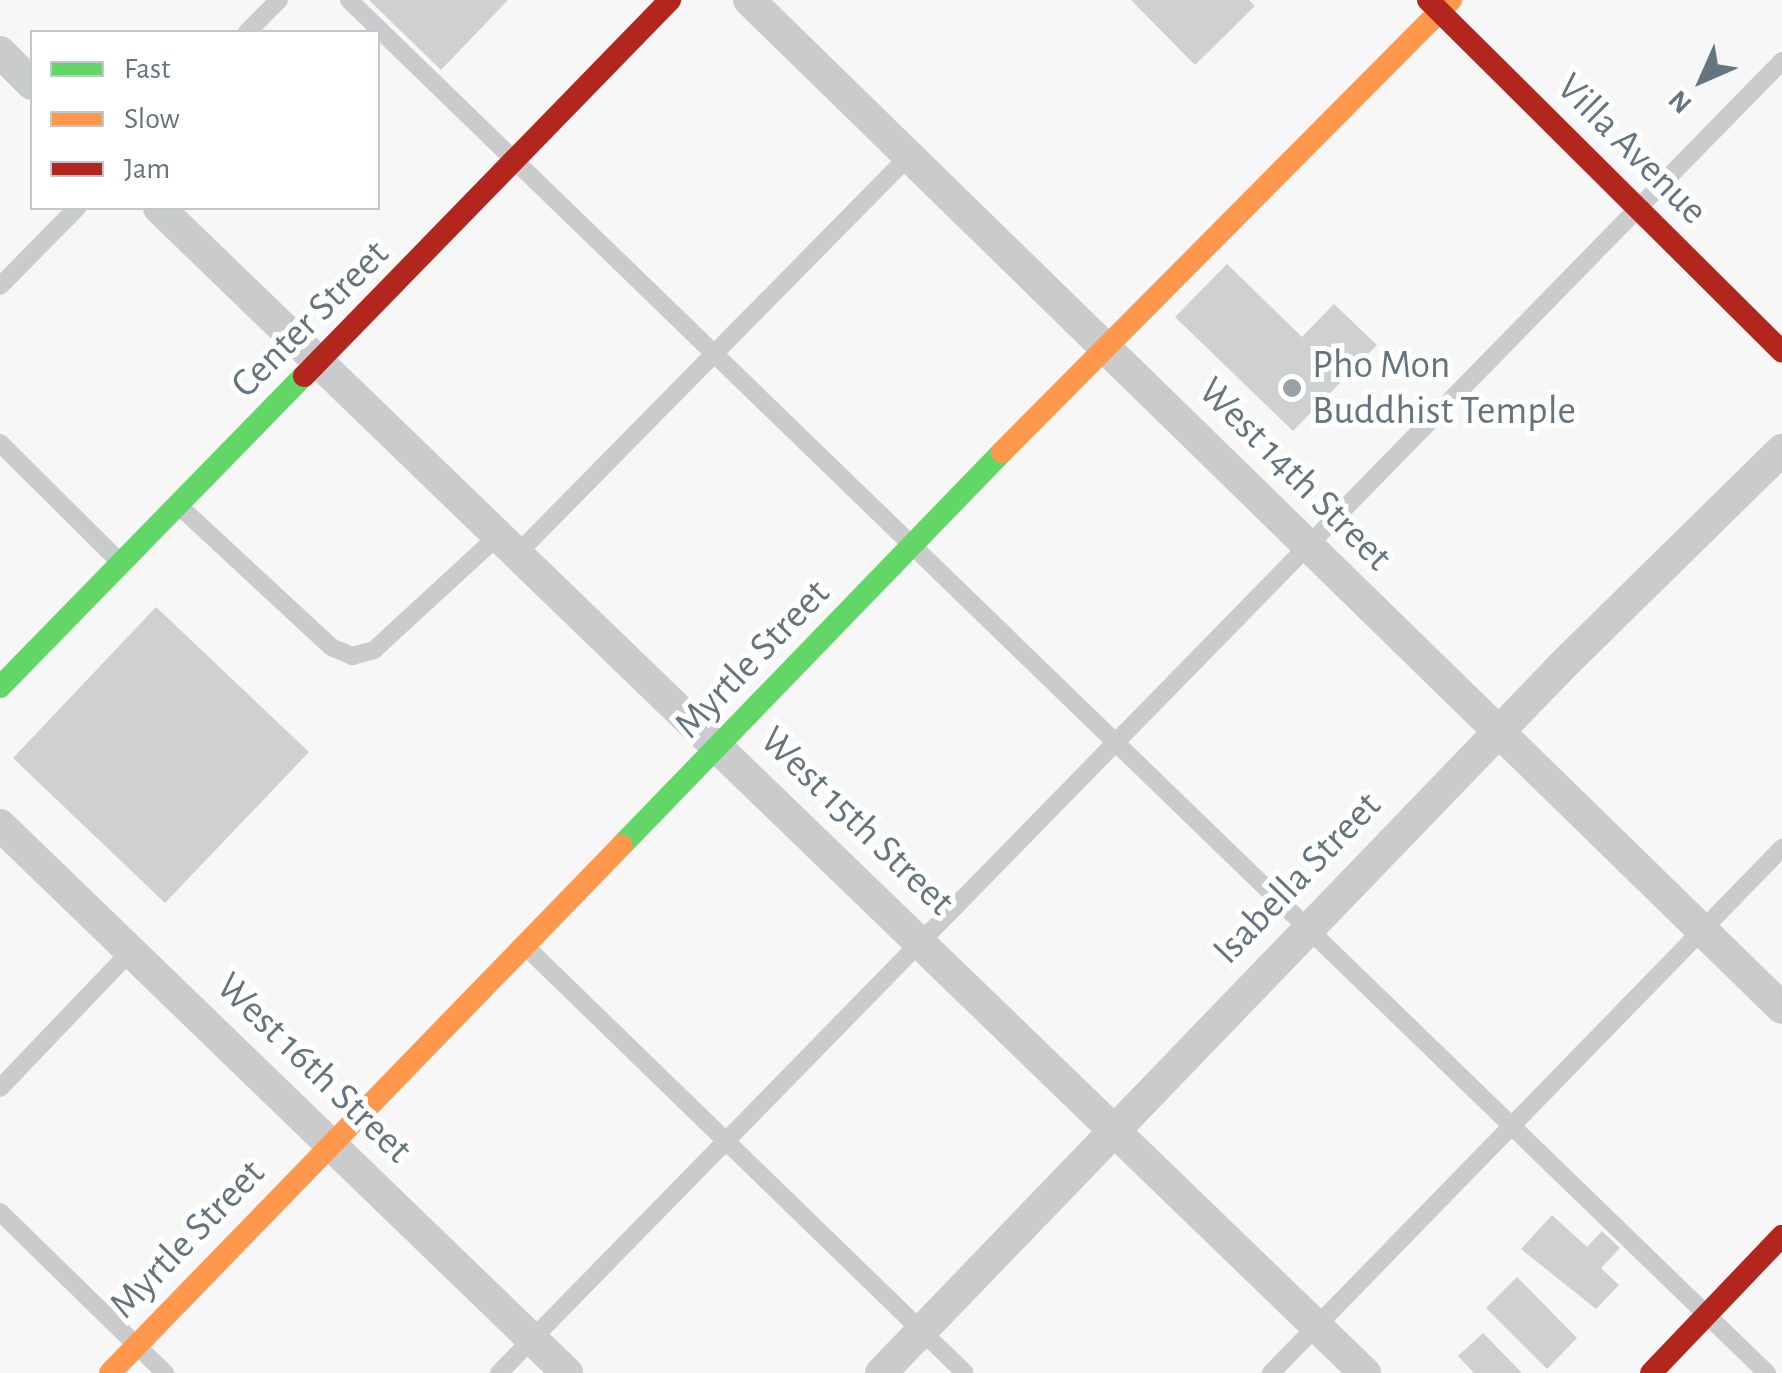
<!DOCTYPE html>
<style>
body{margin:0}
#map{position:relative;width:1782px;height:1373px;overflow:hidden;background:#f7f7f7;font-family:"Alegreya Sans",sans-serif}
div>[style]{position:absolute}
.building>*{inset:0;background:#ced0d1}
.lane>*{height:18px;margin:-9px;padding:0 9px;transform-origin:9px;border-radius:9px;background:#cacbcc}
.street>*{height:32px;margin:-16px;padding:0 16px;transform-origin:16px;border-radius:16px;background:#cacbcc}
.fast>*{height:22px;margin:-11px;padding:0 11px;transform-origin:11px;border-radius:11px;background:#63d668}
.slow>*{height:22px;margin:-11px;padding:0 11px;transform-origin:11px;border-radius:11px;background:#ff974d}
.jam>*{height:22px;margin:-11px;padding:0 11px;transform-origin:11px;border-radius:11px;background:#b3261e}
.dots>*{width:28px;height:28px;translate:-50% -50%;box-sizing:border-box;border:5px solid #fff;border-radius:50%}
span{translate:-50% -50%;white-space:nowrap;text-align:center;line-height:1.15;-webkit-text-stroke:10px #fff;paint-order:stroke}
.street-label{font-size:40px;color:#65757f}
.poi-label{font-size:40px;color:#65757f}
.left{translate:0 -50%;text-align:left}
.legend{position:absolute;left:30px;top:30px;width:350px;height:180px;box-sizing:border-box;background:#fff;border:2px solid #c1c8cc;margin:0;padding:12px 18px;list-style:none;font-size:30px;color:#65757f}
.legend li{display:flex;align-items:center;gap:20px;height:50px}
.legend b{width:50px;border:2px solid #c1c8cc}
.north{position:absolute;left:1652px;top:30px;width:100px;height:100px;-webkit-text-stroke:8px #fff;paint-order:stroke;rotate:225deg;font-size:28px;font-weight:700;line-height:40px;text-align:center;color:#65757f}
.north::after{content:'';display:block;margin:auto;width:35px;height:45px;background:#65757f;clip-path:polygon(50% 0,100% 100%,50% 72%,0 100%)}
</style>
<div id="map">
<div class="building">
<i style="clip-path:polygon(369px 0,508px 0,441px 70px)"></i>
<i style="clip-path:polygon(1131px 0,1249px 0,1255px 6px,1195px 65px)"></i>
<i style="clip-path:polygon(1227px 264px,1302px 337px,1334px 304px,1377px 345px,1293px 431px,1175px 317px)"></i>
<i style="clip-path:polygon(156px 607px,309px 752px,165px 903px,13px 758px)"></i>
<i style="clip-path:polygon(1552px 1215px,1587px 1247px,1602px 1231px,1620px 1248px,1601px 1268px,1619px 1285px,1596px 1309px,1521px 1249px)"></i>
<i style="clip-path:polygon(1517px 1277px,1577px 1338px,1547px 1369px,1486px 1308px)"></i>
<i style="clip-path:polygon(1483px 1333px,1522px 1373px,1474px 1373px,1458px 1356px)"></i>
</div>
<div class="lane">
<i style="left:349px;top:0;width:1974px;rotate:44.08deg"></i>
<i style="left:247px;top:32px;width:45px;rotate:-45deg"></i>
<i style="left:0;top:286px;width:110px;rotate:-45.4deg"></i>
<i style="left:0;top:443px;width:169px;rotate:44.8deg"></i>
<i style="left:179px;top:506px;width:207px;rotate:42.8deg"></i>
<i style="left:331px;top:647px;width:23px;rotate:23deg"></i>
<i style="left:352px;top:656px;width:23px;rotate:-15deg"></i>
<i style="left:374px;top:650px;width:170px;rotate:-42.6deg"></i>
<i style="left:518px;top:553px;width:557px;rotate:-45.44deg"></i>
<i style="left:525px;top:946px;width:613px;rotate:44.14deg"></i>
<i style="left:0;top:1088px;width:191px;rotate:-46.3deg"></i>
<i style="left:0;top:1212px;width:231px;rotate:44.3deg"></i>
<i style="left:499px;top:1373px;width:1835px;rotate:-45.64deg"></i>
<i style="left:1271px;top:1373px;width:733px;rotate:-45.77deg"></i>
</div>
<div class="street">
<i style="left:749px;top:0;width:1443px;rotate:44.3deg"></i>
<i style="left:0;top:52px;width:45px;rotate:45deg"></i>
<i style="left:159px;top:208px;width:1677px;rotate:44.01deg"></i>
<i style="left:0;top:825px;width:789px;rotate:44.02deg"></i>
<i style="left:881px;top:1373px;width:983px;rotate:-46.07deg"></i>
<i style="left:1563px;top:665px;width:307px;rotate:-44.5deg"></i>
</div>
<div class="fast">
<i style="left:0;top:687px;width:435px;rotate:-45.7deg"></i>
<i style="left:622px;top:845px;width:547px;rotate:-45.96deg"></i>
</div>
<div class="slow">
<i style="left:1002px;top:452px;width:637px;rotate:-45.19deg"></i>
<i style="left:110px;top:1373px;width:735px;rotate:-45.88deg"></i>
</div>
<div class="jam">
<i style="left:1428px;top:0;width:499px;rotate:44.8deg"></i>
<i style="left:304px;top:376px;width:525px;rotate:-45.77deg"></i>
<i style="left:1651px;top:1373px;width:190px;rotate:-46.3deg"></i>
</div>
<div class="dots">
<i style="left:1292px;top:388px;background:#98a2a9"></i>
</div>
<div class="street-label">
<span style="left:1632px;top:149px;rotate:45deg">Villa Avenue</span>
<span style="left:310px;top:319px;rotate:-45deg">Center Street</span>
<span style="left:1295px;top:474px;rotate:45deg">West 14th Street</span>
<span style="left:752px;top:659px;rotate:-46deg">Myrtle Street</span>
<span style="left:857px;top:821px;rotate:44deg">West 15th Street</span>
<span style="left:1297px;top:878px;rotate:-46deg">Isabella Street</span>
<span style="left:314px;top:1068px;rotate:44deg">West 16th Street</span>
<span style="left:187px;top:1239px;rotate:-46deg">Myrtle Street</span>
</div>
<div class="poi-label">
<span class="left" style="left:1312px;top:388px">Pho Mon<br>Buddhist Temple</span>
</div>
<ul class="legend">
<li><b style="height:12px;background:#63d668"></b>Fast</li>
<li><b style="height:12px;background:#ff974d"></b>Slow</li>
<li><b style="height:12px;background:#b3261e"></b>Jam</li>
</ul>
<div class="north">N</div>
</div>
